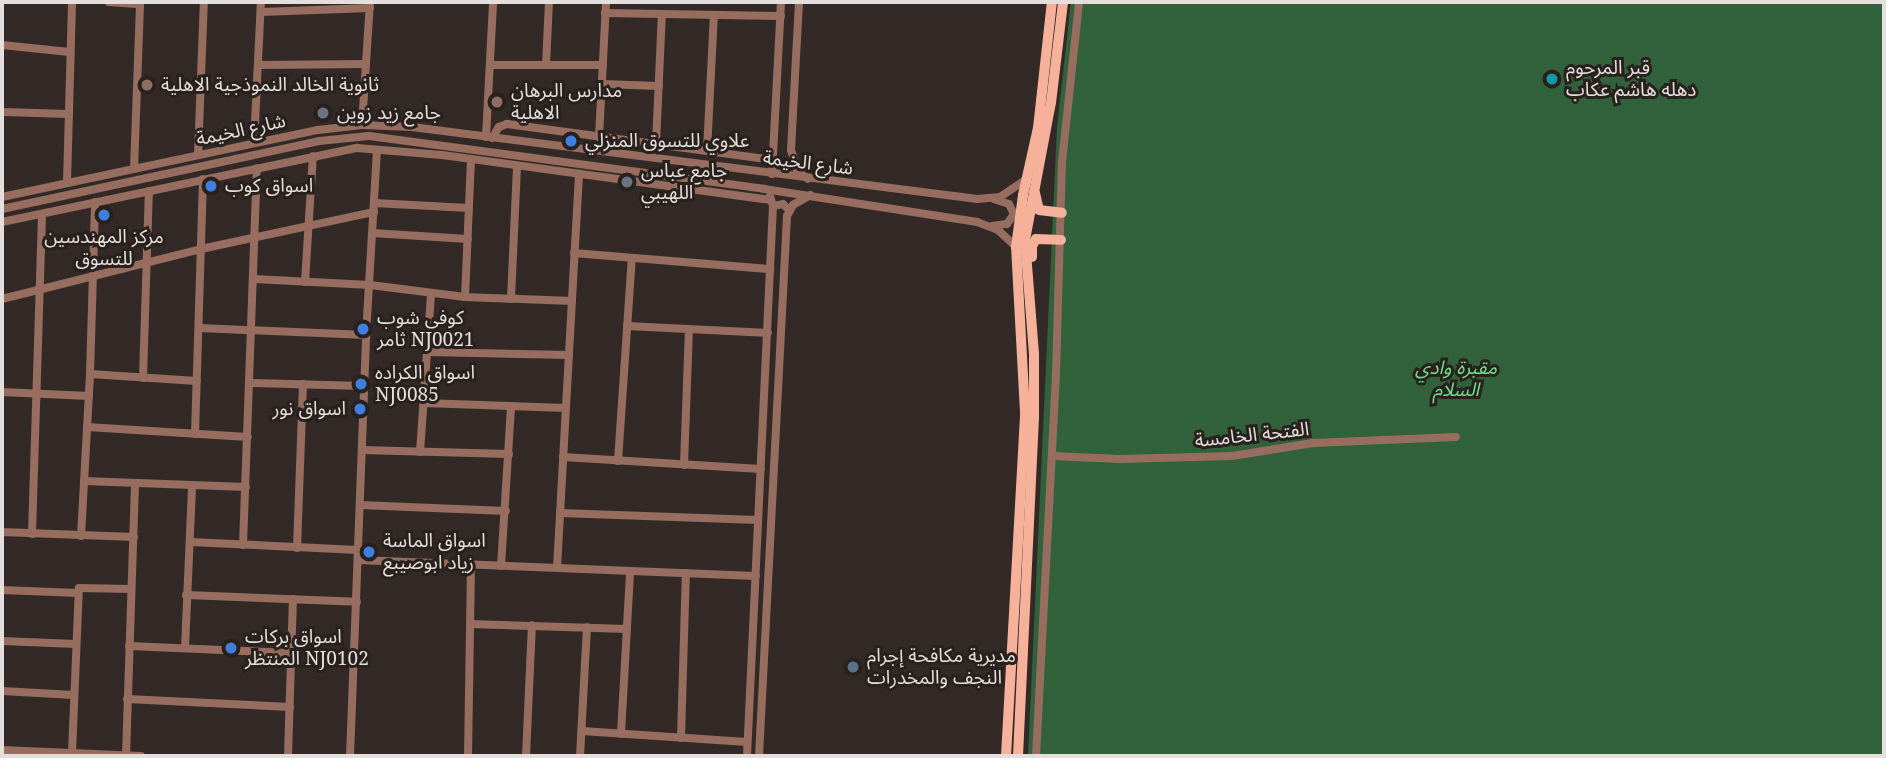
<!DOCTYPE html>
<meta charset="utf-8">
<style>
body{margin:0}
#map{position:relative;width:1886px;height:758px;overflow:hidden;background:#332a27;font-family:"Noto Serif","Noto Sans Arabic",serif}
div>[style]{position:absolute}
.green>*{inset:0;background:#31623c}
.minor>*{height:8px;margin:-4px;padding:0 4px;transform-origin:4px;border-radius:4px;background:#976d5f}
.major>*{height:10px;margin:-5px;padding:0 5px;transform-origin:5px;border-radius:5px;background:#f6b19a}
.dots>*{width:19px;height:19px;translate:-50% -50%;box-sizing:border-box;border:4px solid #29211d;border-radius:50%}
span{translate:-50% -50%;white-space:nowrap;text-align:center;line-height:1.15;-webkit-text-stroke:6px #29211d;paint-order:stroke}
.poi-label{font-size:19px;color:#e4dedc}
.left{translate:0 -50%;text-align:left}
.right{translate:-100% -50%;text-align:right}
.street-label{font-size:19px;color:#e4dedc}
.park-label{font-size:19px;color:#6edf8a;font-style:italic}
.frame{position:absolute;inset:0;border:4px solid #e4dedc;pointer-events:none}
</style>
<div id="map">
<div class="green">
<i style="clip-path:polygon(1071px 2px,1884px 2px,1884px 756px,1028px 756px,1057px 127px)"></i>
</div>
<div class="minor">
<i style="left:109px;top:2px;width:31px;rotate:4deg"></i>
<i style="left:799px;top:2px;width:148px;rotate:93.1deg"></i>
<i style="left:791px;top:150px;width:21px;rotate:73deg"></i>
<i style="left:797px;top:170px;width:14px;rotate:39deg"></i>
<i style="left:261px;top:12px;width:109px;rotate:-2.1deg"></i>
<i style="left:605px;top:13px;width:176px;rotate:1deg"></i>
<i style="left:2px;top:45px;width:68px;rotate:5.9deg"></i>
<i style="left:258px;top:65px;width:108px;rotate:-0.5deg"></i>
<i style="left:490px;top:65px;width:113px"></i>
<i style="left:546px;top:65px;width:63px;rotate:-87.3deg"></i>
<i style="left:602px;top:84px;width:57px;rotate:2deg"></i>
<i style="left:2px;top:112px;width:67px;rotate:1.7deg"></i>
<i style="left:362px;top:125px;width:123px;rotate:-86.3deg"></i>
<i style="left:486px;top:137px;width:135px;rotate:-87deg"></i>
<i style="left:599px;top:137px;width:135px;rotate:-87deg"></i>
<i style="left:492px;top:138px;width:13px;rotate:-58deg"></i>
<i style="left:499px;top:127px;width:9px;rotate:-21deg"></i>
<i style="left:507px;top:124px;width:268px;rotate:7.7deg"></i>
<i style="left:254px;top:143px;width:141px;rotate:-87.2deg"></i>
<i style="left:656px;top:144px;width:130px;rotate:-87.4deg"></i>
<i style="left:707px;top:151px;width:136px;rotate:-87.1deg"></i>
<i style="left:198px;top:155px;width:153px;rotate:-87.8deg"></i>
<i style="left:134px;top:169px;width:167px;rotate:-87.9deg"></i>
<i style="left:772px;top:174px;width:172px;rotate:-87deg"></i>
<i style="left:67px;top:183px;width:181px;rotate:-88.4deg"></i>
<i style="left:2px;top:197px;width:323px;rotate:-12deg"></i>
<i style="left:318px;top:130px;width:44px;rotate:-6.5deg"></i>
<i style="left:362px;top:125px;width:50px;rotate:2.3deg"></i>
<i style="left:412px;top:127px;width:570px;rotate:7.26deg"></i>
<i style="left:977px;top:199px;width:23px;rotate:-5deg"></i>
<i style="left:1000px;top:197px;width:30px;rotate:-34deg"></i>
<i style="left:374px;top:203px;width:95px;rotate:3deg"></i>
<i style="left:773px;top:206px;width:10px;rotate:-11deg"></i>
<i style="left:783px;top:204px;width:8px;rotate:45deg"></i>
<i style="left:2px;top:209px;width:324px;rotate:-12.1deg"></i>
<i style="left:319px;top:141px;width:50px;rotate:-5.7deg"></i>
<i style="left:369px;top:136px;width:399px;rotate:7.6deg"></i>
<i style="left:764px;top:189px;width:216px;rotate:8.8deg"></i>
<i style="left:977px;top:222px;width:22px;rotate:21deg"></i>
<i style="left:998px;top:230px;width:25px;rotate:43deg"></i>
<i style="left:2px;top:222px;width:363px;rotate:-11.8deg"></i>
<i style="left:357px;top:148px;width:85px;rotate:4.7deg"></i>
<i style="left:442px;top:155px;width:332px;rotate:7.8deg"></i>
<i style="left:992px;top:226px;width:15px;rotate:-8deg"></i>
<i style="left:1007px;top:224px;width:12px;rotate:-55deg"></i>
<i style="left:1014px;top:214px;width:11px;rotate:-117deg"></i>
<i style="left:1009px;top:204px;width:16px;rotate:-162deg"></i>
<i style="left:372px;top:233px;width:96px;rotate:3.6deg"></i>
<i style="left:574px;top:253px;width:197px;rotate:4.7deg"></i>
<i style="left:253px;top:279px;width:117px;rotate:2.9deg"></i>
<i style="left:370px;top:285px;width:96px;rotate:7.2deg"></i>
<i style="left:465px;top:297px;width:107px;rotate:2.1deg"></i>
<i style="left:305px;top:282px;width:126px;rotate:-86.4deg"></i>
<i style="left:465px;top:297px;width:137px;rotate:-87.5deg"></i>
<i style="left:2px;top:299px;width:205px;rotate:-14.1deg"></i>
<i style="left:201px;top:249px;width:177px;rotate:-12.1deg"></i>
<i style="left:511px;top:299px;width:133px;rotate:-87.4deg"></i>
<i style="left:627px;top:326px;width:141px;rotate:2.8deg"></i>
<i style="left:199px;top:328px;width:167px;rotate:2.4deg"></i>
<i style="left:427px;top:352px;width:142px;rotate:1.2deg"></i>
<i style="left:90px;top:374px;width:107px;rotate:3.7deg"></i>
<i style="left:143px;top:378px;width:187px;rotate:-88.2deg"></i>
<i style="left:250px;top:383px;width:114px;rotate:1.5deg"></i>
<i style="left:2px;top:392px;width:87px;rotate:2.6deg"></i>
<i style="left:423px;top:403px;width:143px;rotate:2deg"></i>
<i style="left:87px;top:427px;width:161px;rotate:3.6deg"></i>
<i style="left:195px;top:434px;width:255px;rotate:-88.2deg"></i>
<i style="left:362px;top:450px;width:147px;rotate:1.6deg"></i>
<i style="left:420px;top:452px;width:158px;rotate:-86deg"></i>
<i style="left:1052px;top:456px;width:68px;rotate:2.5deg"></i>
<i style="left:1120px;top:459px;width:112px;rotate:-1.5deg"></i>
<i style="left:1232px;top:456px;width:82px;rotate:-9.1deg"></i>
<i style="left:1313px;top:443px;width:143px;rotate:-2.4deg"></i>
<i style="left:563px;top:457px;width:198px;rotate:3.5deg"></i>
<i style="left:618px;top:461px;width:203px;rotate:-86.1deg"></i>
<i style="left:684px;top:465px;width:136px;rotate:-87.9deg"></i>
<i style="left:84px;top:481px;width:162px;rotate:2.1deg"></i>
<i style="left:360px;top:505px;width:146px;rotate:2.4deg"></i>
<i style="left:560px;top:513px;width:198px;rotate:2deg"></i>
<i style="left:2px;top:532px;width:132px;rotate:2.2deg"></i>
<i style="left:32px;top:534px;width:320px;rotate:-88.2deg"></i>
<i style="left:81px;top:536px;width:162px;rotate:-86.8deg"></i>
<i style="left:90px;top:374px;width:172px;rotate:-88.3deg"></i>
<i style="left:190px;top:542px;width:168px;rotate:2.7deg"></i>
<i style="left:243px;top:545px;width:377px;rotate:-87.9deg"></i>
<i style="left:297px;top:548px;width:164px;rotate:-87.9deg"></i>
<i style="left:358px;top:560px;width:398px;rotate:2.3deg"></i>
<i style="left:501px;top:566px;width:160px;rotate:-86.4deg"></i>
<i style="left:557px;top:568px;width:395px;rotate:-86.8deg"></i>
<i style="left:2px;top:590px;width:76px;rotate:2.3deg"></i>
<i style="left:186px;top:595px;width:171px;rotate:2.3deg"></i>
<i style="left:470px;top:624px;width:157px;rotate:1.8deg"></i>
<i style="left:2px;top:641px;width:74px;rotate:2.3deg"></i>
<i style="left:129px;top:646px;width:162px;rotate:2.5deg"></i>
<i style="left:185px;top:648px;width:162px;rotate:-87.5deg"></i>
<i style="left:2px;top:691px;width:72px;rotate:3.2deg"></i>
<i style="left:127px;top:699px;width:163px;rotate:2.8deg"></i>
<i style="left:582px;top:731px;width:165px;rotate:3.8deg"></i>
<i style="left:621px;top:734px;width:163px;rotate:-86.8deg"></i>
<i style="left:681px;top:738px;width:165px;rotate:-88.3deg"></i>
<i style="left:2px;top:750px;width:139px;rotate:2.5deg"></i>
<i style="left:72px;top:753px;width:165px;rotate:-87.6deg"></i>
<i style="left:79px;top:588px;width:52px;rotate:1.1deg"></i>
<i style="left:126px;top:756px;width:271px;rotate:-88.1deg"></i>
<i style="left:288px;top:756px;width:157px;rotate:-88.2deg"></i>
<i style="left:350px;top:756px;width:421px;rotate:-87.8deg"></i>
<i style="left:366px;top:335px;width:185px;rotate:-86.6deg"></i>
<i style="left:468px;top:756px;width:191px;rotate:-89.1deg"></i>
<i style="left:526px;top:756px;width:131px;rotate:-87.4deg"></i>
<i style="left:580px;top:756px;width:129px;rotate:-86.9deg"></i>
<i style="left:747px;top:756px;width:488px;rotate:-87.3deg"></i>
<i style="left:770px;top:269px;width:63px;rotate:-87.3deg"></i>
<i style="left:773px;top:206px;width:10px;rotate:-107deg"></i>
<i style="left:759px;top:756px;width:541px;rotate:-87.03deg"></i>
<i style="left:787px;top:216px;width:13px;rotate:-61deg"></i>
<i style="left:793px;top:205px;width:20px;rotate:-30deg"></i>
<i style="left:1036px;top:756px;width:382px;rotate:-87deg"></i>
<i style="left:1056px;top:375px;width:213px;rotate:-88.4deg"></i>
<i style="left:1062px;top:162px;width:161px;rotate:-83.9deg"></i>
</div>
<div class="major">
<i style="left:1035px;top:193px;width:17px;rotate:77deg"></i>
<i style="left:1039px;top:210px;width:23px;rotate:7deg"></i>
<i style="left:1032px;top:257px;width:11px;rotate:-90deg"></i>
<i style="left:1032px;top:246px;width:8px;rotate:-60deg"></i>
<i style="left:1036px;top:239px;width:25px;rotate:2deg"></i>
<i style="left:1006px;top:756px;width:345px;rotate:-86.8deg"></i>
<i style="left:1025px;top:412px;width:165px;rotate:-93.1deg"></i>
<i style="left:1016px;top:247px;width:52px;rotate:-82.3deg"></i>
<i style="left:1023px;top:195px;width:69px;rotate:-77.4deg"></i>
<i style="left:1038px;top:128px;width:127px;rotate:-83.7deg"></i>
<i style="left:1018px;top:756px;width:338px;rotate:-87.3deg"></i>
<i style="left:1034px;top:418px;width:64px;rotate:-90deg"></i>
<i style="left:1034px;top:354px;width:114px;rotate:-94.5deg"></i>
<i style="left:1025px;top:240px;width:139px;rotate:-79.3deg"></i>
<i style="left:1051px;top:103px;width:102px;rotate:-83.2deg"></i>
</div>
<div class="dots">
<i style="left:1552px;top:79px;background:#0f9aa8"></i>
<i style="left:147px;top:85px;background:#8d6e63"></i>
<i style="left:497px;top:102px;background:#8d6e63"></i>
<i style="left:323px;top:113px;background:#6b7280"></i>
<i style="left:571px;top:141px;background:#3f7fe0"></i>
<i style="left:627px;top:182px;background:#6b7280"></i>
<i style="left:211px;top:186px;background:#3f7fe0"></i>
<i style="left:104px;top:215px;background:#3f7fe0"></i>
<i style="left:363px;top:329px;background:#3f7fe0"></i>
<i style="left:361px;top:384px;background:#3f7fe0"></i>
<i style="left:360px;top:409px;background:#3f7fe0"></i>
<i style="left:369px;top:552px;background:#3f7fe0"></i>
<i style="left:231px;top:648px;background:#3f7fe0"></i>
<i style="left:853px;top:667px;background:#5c6f8a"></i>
</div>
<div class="poi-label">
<span class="left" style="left:1566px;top:79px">قبر المرحوم<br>دهله هاشم عكاب</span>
<span class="left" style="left:161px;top:85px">ثانوية الخالد النموذجية الاهلية</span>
<span class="left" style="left:511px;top:102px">مدارس البرهان<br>الاهلية</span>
<span class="left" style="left:337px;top:113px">جامع زيد زوين</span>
<span class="left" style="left:585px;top:141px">علاوي للتسوق المنزلي</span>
<span class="left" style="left:641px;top:182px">جامع عباس<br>اللهيبي</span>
<span class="left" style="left:225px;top:186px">اسواق كوب</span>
<span style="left:104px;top:248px">مركز المهندسين<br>للتسوق</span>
<span class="left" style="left:377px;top:329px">كوفي شوب<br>ثامر NJ0021</span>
<span class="left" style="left:375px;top:384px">اسواق الكراده<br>NJ0085</span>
<span class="right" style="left:346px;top:409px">اسواق نور</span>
<span class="left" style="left:383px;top:552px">اسواق الماسة<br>زياد ابوصيبع</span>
<span class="left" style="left:245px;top:648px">اسواق بركات<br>المنتظر NJ0102</span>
<span class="left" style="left:867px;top:667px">مديرية مكافحة إجرام<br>النجف والمخدرات</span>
</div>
<div class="street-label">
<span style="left:241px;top:130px;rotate:-12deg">شارع الخيمة</span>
<span style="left:808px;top:163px;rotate:7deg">شارع الخيمة</span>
<span style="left:1252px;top:435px;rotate:-6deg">الفتحة الخامسة</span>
</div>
<div class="park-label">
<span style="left:1456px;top:379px">مقبرة وادي<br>السلام</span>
</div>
<div class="frame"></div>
</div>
